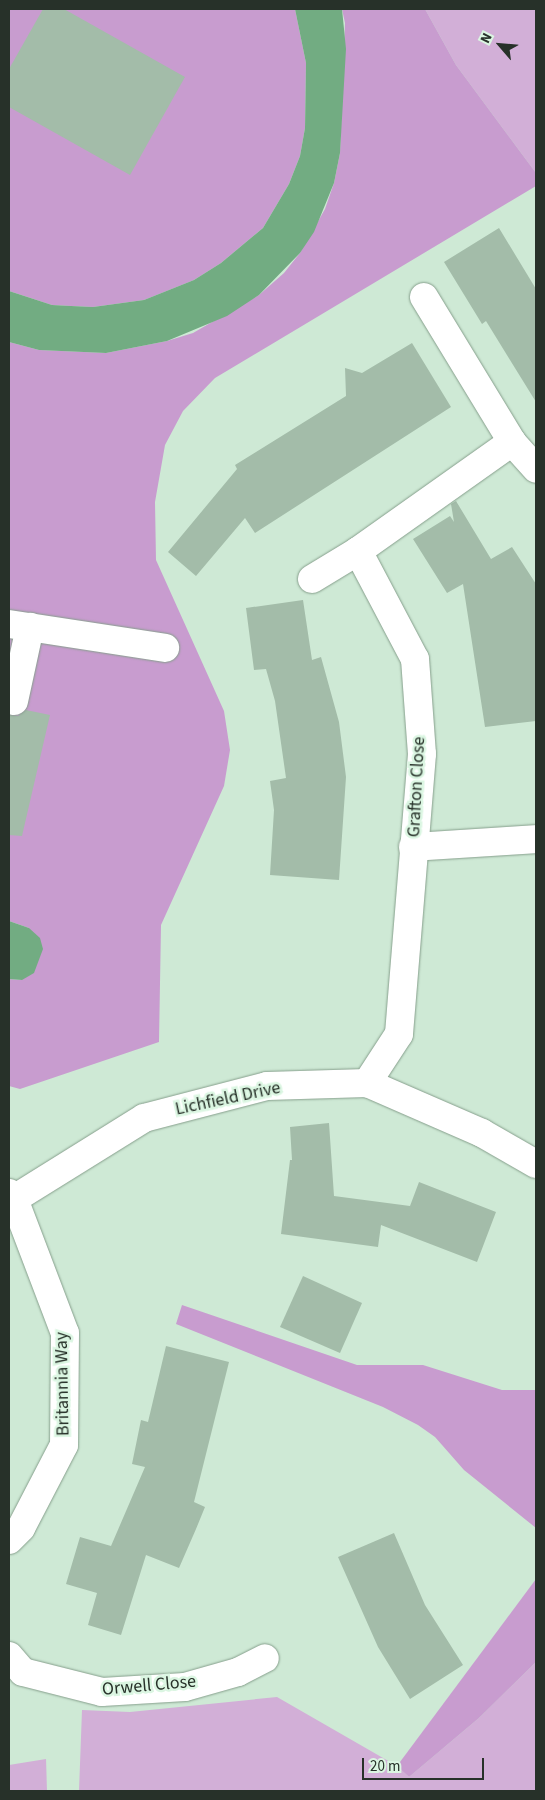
<!DOCTYPE html>
<style>
body{margin:0}
#map{position:relative;width:545px;height:1800px;overflow:hidden;background:#cee9d5;font-family:"Source Sans 3",sans-serif}
div>[style]{position:absolute}
.green>*{inset:0;background:#d2afd7}
.forest>*{inset:0;background:#c89ccf}
.water>*{inset:0;background:#72ac82}
.building>*{inset:0;background:#a3bca9}
.roads{filter:drop-shadow(0 0 1px #869f8c) drop-shadow(0 0 1px #869f8c)}
.minor>*{height:28px;margin:-14px;padding:0 14px;transform-origin:14px;border-radius:14px;background:#fff}
span{translate:-50% -50%;white-space:nowrap;text-align:center;line-height:1.15;-webkit-text-stroke:5px #dbf6e2;paint-order:stroke}
.street-label{font-size:18px;color:#273129}
.frame{position:absolute;inset:0;border:10px solid #273129;pointer-events:none}
.north{position:absolute;left:475px;top:20px;width:50px;height:50px;-webkit-text-stroke:4px #dbf6e2;paint-order:stroke;rotate:297deg;font-size:14px;font-weight:700;line-height:20px;text-align:center;color:#273129}
.north::after{content:'';display:block;margin:auto;width:18px;height:22px;background:#273129;clip-path:polygon(50% 0,100% 100%,50% 72%,0 100%)}
.scale{position:absolute;left:362px;top:1758px;width:122px;height:22px;box-sizing:border-box;border:2px solid #273129;border-top:0;padding-left:6px;font-size:15px;line-height:18px;white-space:nowrap;color:#273129;-webkit-text-stroke:4px #dbf6e2;paint-order:stroke}
</style>
<div id="map">
<div class="green">
<i style="clip-path:polygon(425px 9px,536px 9px,536px 173px,456px 65px)"></i>
<i style="clip-path:polygon(536px 1662px,536px 1791px,79px 1791px,82px 1710px,130px 1712px,277px 1697px,397px 1766px,409px 1777px,479px 1718px)"></i>
<i style="clip-path:polygon(46px 1759px,47px 1791px,9px 1791px,9px 1765px)"></i>
</div>
<div class="forest">
<i style="clip-path:polygon(9px 9px,295px 9px,306px 63px,305px 128px,300px 156px,289px 184px,263px 228px,221px 263px,194px 280px,144px 300px,93px 307px,71px 306px,52px 305px,9px 291px)"></i>
<i style="clip-path:polygon(342px 9px,425px 9px,456px 65px,536px 173px,536px 186px,215px 378px,183px 411px,165px 445px,155px 502px,156px 560px,224px 711px,230px 750px,224px 786px,161px 925px,159px 1042px,20px 1089px,9px 1086px,9px 979px,22px 980px,29px 928px,9px 921px,9px 342px,39px 350px,106px 353px,167px 341px,193px 333px,259px 295px,284px 273px,300px 253px,325px 209px,334px 183px,340px 153px,345px 23px)"></i>
<i style="clip-path:polygon(182px 1305px,357px 1365px,423px 1365px,502px 1390px,536px 1390px,536px 1528px,464px 1470px,435px 1437px,418px 1425px,383px 1407px,176px 1324px)"></i>
<i style="clip-path:polygon(536px 1579px,536px 1662px,479px 1718px,409px 1777px,397px 1766px)"></i>
</div>
<div class="water">
<i style="clip-path:polygon(295px 9px,342px 9px,346px 49px,340px 153px,334px 183px,314px 232px,300px 253px,259px 295px,227px 316px,167px 341px,106px 353px,39px 350px,9px 342px,9px 291px,52px 305px,71px 306px,93px 307px,144px 300px,194px 280px,221px 263px,263px 228px,289px 184px,300px 156px,305px 128px,306px 63px)"></i>
<i style="clip-path:polygon(9px 921px,29px 928px,40px 938px,43px 949px,34px 973px,22px 980px,9px 979px)"></i>
</div>
<div class="building">
<i style="clip-path:polygon(43px 9px,64px 9px,185px 77px,130px 175px,9px 107px,9px 69px)"></i>
<i style="clip-path:polygon(499px 228px,536px 289px,536px 402px,486px 321px,482px 324px,444px 262px)"></i>
<i style="clip-path:polygon(412px 343px,451px 407px,255px 533px,245px 518px,196px 576px,168px 552px,237px 469px,235px 465px,346px 396px,345px 368px,362px 373px)"></i>
<i style="clip-path:polygon(456px 501px,491px 559px,512px 547px,536px 584px,536px 721px,485px 727px,463px 584px,447px 593px,413px 539px,450px 516px,454px 522px,451px 504px)"></i>
<i style="clip-path:polygon(303px 600px,312px 660px,321px 657px,339px 722px,346px 777px,339px 880px,270px 875px,274px 810px,270px 781px,286px 778px,275px 701px,266px 669px,254px 670px,246px 608px)"></i>
<i style="clip-path:polygon(26px 710px,50px 715px,22px 836px,9px 835px,9px 715px,18px 716px)"></i>
<i style="clip-path:polygon(329px 1123px,334px 1196px,410px 1206px,419px 1182px,496px 1212px,477px 1262px,381px 1225px,378px 1247px,281px 1234px,290px 1160px,292px 1160px,290px 1127px)"></i>
<i style="clip-path:polygon(303px 1276px,362px 1303px,340px 1353px,280px 1327px)"></i>
<i style="clip-path:polygon(166px 1346px,229px 1362px,194px 1502px,205px 1507px,196px 1529px,179px 1568px,146px 1555px,121px 1635px,88px 1625px,97px 1593px,66px 1584px,80px 1537px,111px 1546px,145px 1467px,132px 1464px,141px 1420px,148px 1422px)"></i>
<i style="clip-path:polygon(394px 1533px,425px 1605px,463px 1665px,410px 1699px,378px 1647px,338px 1557px)"></i>
</div>
<div class="roads">
<div class="minor">
<i style="left:424px;top:297px;width:170px;rotate:58.7deg"></i>
<i style="left:512px;top:442px;width:36px;rotate:48deg"></i>
<i style="left:358px;top:551px;width:189px;rotate:-35.3deg"></i>
<i style="left:312px;top:579px;width:54px;rotate:-31.3deg"></i>
<i style="left:358px;top:551px;width:122px;rotate:62.2deg"></i>
<i style="left:415px;top:659px;width:95px;rotate:85.8deg"></i>
<i style="left:422px;top:754px;width:281px;rotate:94.7deg"></i>
<i style="left:399px;top:1034px;width:59px;rotate:123.1deg"></i>
<i style="left:9px;top:624px;width:158px;rotate:8.7deg"></i>
<i style="left:14px;top:701px;width:76px;rotate:-77.8deg"></i>
<i style="left:413px;top:847px;width:123px;rotate:-3.7deg"></i>
<i style="left:9px;top:1193px;width:8px;rotate:50deg"></i>
<i style="left:14px;top:1199px;width:143px;rotate:69.2deg"></i>
<i style="left:65px;top:1333px;width:112px;rotate:90.5deg"></i>
<i style="left:64px;top:1445px;width:93px;rotate:117.4deg"></i>
<i style="left:21px;top:1528px;width:17px;rotate:135deg"></i>
<i style="left:14px;top:1199px;width:153px;rotate:-31.9deg"></i>
<i style="left:144px;top:1118px;width:127px;rotate:-14.6deg"></i>
<i style="left:267px;top:1086px;width:100px;rotate:-1.7deg"></i>
<i style="left:367px;top:1083px;width:125px;rotate:23.5deg"></i>
<i style="left:482px;top:1133px;width:62px;rotate:29.9deg"></i>
<i style="left:9px;top:1656px;width:21px;rotate:49deg"></i>
<i style="left:23px;top:1672px;width:81px;rotate:14.2deg"></i>
<i style="left:102px;top:1692px;width:83px;rotate:-3.4deg"></i>
<i style="left:185px;top:1687px;width:55px;rotate:-15.8deg"></i>
<i style="left:238px;top:1672px;width:30px;rotate:-27deg"></i>
</div>
</div>
<div class="street-label">
<span style="left:417px;top:787px;rotate:-87deg">Grafton Close</span>
<span style="left:228px;top:1099px;rotate:-12deg">Lichfield Drive</span>
<span style="left:63px;top:1384px;rotate:-91deg">Britannia Way</span>
<span style="left:149px;top:1686px;rotate:-5deg">Orwell Close</span>
</div>
<div class="frame"></div>
<div class="north">N</div>
<div class="scale">20 m</div>
</div>
